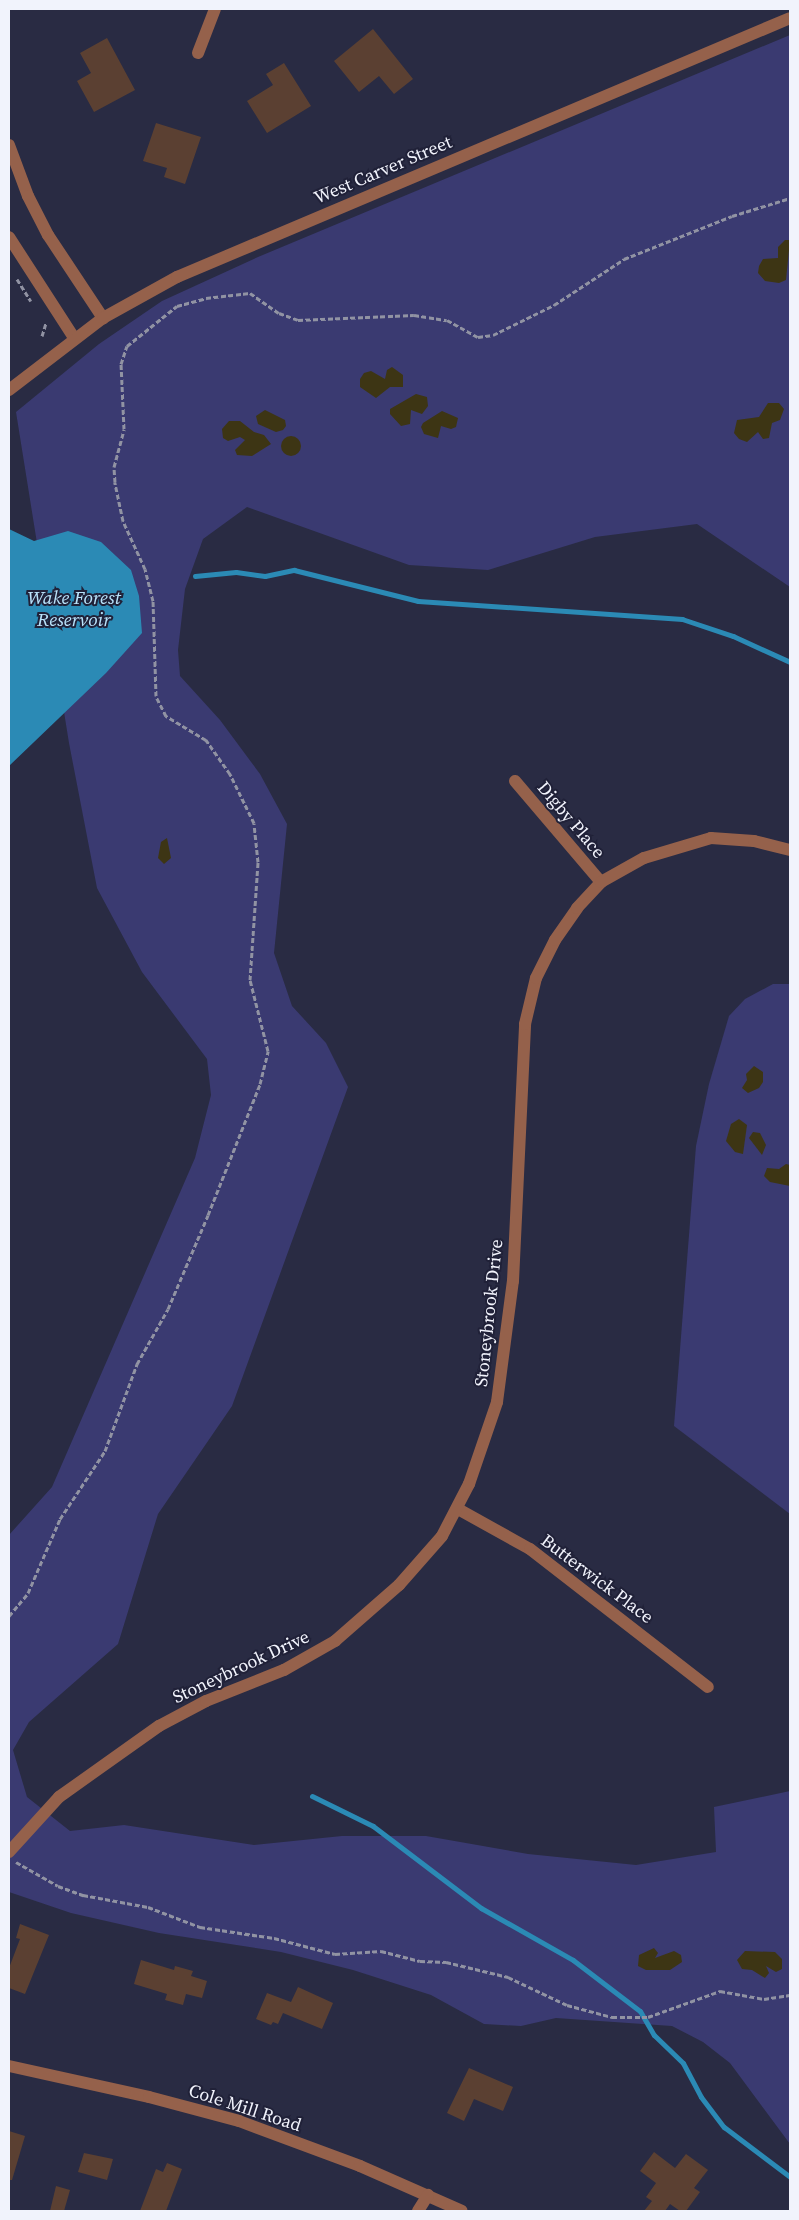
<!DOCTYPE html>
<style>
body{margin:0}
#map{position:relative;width:799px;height:2220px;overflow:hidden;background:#292b43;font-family:"Source Serif 4",serif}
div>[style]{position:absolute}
.green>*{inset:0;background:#3a3a71}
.sand>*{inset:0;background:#3d3514}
.round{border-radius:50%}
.water>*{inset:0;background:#2b8ab5}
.stream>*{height:5px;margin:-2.5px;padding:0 2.5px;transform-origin:2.5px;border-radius:2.5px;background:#2b8ab5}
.building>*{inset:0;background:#5b4032}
.path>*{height:3px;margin-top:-1.5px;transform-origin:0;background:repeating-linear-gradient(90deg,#9193a3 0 5px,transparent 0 7.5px)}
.minor>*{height:12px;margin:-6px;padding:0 6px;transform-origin:6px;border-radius:6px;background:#95614b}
span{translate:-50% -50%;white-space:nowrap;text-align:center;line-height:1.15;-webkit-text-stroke:4px #202138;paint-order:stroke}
.street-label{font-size:18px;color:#f1f3fc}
.water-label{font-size:19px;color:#bae4fc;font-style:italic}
.frame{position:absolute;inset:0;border:10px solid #f1f3fc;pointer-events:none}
</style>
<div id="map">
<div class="green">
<i style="clip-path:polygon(790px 35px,790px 587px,697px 524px,595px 537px,488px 570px,409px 565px,247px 507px,203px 539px,185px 589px,178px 650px,180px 676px,220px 720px,260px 774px,287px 824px,274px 953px,292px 1006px,326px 1043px,348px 1087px,232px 1406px,158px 1514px,118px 1644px,29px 1722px,13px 1750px,27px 1797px,70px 1831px,124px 1825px,254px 1845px,342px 1836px,426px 1836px,528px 1854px,636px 1865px,716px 1852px,714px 1807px,790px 1791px,790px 2144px,730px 2063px,703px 2042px,672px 2026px,556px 2018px,521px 2026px,484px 2024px,431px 1995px,353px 1970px,281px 1952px,159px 1933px,71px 1913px,9px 1892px,9px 1535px,52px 1487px,195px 1158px,211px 1095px,207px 1059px,142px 972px,97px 888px,69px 743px,16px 412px,99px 344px,162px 301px,258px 257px)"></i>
<i style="clip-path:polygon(773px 984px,790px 984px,790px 1514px,674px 1426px,696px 1146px,709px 1084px,729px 1016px,745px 999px)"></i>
</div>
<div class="sand">
<i style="clip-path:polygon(785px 240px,790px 240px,786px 280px,779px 283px,765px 281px,758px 273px,759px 266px,763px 259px,778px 258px,778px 247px)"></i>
<i style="clip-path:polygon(392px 367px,403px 375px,403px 387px,390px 387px,376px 398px,360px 387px,360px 379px,364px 373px,371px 371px,385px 379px,387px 370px)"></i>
<i style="clip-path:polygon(416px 394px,427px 397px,428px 406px,422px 414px,411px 410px,410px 424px,401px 426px,390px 414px,390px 409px)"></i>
<i style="clip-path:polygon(768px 403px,779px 403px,784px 409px,780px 420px,772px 423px,769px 438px,763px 439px,758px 432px,747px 442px,739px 439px,734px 433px,737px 420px,759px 417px)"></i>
<i style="clip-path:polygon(265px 410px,285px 420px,286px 426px,283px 430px,276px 432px,258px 424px,256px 416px)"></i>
<i style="clip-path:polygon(442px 411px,458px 418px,456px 427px,451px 429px,441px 426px,438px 438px,424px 434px,421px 427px,423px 423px)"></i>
<i style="clip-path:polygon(229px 421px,240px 421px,254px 432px,264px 435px,271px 444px,252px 456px,237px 455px,235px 450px,245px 440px,240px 437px,228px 441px,223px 438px,222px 429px)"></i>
<i class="round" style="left:281px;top:436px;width:20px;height:20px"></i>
<i style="clip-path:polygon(167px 838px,171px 858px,164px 864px,158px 858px,161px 842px)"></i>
<i style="clip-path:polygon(754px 1066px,763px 1072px,763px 1082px,759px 1088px,748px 1093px,742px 1088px,747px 1080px,746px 1074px)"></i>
<i style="clip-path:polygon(739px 1119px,747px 1125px,743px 1154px,735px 1152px,726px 1141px,731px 1124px)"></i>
<i style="clip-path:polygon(753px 1132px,760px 1133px,766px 1145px,762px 1155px,749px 1138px)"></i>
<i style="clip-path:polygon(786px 1164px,790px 1165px,790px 1186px,770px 1182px,764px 1176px,767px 1168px,779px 1169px)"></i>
<i style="clip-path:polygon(654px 1948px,658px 1953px,655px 1958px,674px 1951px,681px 1955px,682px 1962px,670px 1970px,646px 1970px,638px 1966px,639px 1955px)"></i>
<i style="clip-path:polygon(745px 1951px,775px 1952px,782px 1959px,782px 1969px,776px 1972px,766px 1966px,769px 1973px,765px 1978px,752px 1970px,742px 1969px,737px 1960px)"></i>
</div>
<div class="water">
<i style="clip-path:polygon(9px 529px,34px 541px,68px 531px,101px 542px,131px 570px,139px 596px,142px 633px,106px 673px,9px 766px)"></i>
</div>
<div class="stream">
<i style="left:195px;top:576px;width:41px;rotate:-5.6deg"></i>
<i style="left:236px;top:572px;width:29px;rotate:8deg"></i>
<i style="left:265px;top:576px;width:30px;rotate:-12deg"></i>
<i style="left:294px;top:570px;width:128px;rotate:14deg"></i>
<i style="left:418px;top:601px;width:265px;rotate:3.9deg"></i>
<i style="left:682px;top:619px;width:54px;rotate:18.4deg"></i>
<i style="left:733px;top:636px;width:63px;rotate:24.5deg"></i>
<i style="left:312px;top:1796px;width:68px;rotate:26.2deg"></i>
<i style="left:373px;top:1826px;width:136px;rotate:37.2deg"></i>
<i style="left:481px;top:1908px;width:106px;rotate:29.5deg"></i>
<i style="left:573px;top:1960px;width:84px;rotate:37.3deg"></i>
<i style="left:640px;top:2011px;width:28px;rotate:60deg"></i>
<i style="left:654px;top:2035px;width:40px;rotate:44deg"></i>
<i style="left:683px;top:2063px;width:38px;rotate:62deg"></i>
<i style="left:701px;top:2097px;width:38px;rotate:53deg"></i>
<i style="left:724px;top:2127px;width:83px;rotate:37.1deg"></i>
</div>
<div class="building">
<i style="clip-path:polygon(373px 29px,413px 79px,394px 94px,379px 76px,359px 92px,334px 61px)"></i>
<i style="clip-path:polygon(107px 38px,135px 90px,94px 112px,77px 81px,91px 73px,80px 53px)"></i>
<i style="clip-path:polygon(284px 63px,311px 106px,267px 133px,247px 101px,273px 85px,266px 74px)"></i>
<i style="clip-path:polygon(156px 123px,201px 137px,185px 184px,164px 177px,167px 168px,143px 161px)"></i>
<i style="clip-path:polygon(20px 1924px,49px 1935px,25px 1994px,9px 1988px,9px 1968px,20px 1939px,16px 1938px)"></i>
<i style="clip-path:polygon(141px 1960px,174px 1970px,175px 1966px,193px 1971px,191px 1976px,207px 1981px,202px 1998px,186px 1994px,183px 2005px,165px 2000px,167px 1994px,134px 1984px)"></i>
<i style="clip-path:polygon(298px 1987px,333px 2003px,322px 2029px,283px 2013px,278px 2024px,273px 2022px,271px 2025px,256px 2019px,267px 1993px,291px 2002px)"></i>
<i style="clip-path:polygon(469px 2068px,513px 2087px,503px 2111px,474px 2099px,464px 2121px,447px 2113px)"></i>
<i style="clip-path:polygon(9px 2131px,25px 2136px,12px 2180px,9px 2180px)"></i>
<i style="clip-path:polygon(654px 2152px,675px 2168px,686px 2154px,708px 2170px,694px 2188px,700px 2192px,686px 2211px,680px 2211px,670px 2204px,665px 2211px,644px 2211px,652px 2201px,646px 2197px,656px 2183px,640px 2171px)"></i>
<i style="clip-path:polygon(84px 2153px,113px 2159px,107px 2180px,78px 2172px)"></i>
<i style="clip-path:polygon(167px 2163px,182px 2169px,166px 2211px,140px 2211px,156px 2169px,163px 2172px)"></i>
<i style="clip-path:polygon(56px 2186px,70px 2190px,64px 2211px,50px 2211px)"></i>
</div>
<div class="path">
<i style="left:17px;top:279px;width:26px;rotate:58deg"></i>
<i style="left:42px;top:336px;width:14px;rotate:-73deg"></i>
<i style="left:9px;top:1616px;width:30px;rotate:-50deg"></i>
<i style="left:28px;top:1593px;width:81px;rotate:-66.6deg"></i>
<i style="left:60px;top:1519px;width:82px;rotate:-56.5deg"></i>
<i style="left:105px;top:1451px;width:93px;rotate:-69.8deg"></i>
<i style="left:137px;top:1364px;width:63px;rotate:-60.6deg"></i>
<i style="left:168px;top:1309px;width:102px;rotate:-66.9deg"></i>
<i style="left:208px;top:1215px;width:141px;rotate:-68.3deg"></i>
<i style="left:260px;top:1084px;width:34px;rotate:-76deg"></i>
<i style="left:268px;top:1051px;width:73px;rotate:-104.2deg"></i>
<i style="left:250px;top:980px;width:118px;rotate:-86.1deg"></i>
<i style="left:258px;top:862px;width:39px;rotate:-96deg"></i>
<i style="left:254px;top:823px;width:55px;rotate:-116.1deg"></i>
<i style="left:230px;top:774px;width:42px;rotate:-125.2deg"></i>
<i style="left:206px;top:740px;width:47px;rotate:-149deg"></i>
<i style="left:166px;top:716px;width:22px;rotate:-117deg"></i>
<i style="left:156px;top:696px;width:95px;rotate:-91.8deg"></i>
<i style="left:153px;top:601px;width:33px;rotate:-104deg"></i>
<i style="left:145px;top:569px;width:53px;rotate:-114.6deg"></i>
<i style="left:123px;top:521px;width:40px;rotate:-102deg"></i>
<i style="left:115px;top:482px;width:15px;rotate:-94deg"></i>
<i style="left:114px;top:467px;width:39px;rotate:-75deg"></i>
<i style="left:124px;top:429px;width:65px;rotate:-92.6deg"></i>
<i style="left:121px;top:364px;width:19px;rotate:-72deg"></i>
<i style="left:127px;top:346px;width:64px;rotate:-38.7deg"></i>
<i style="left:177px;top:306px;width:30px;rotate:-15deg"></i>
<i style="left:206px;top:298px;width:44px;rotate:-6.5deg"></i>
<i style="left:250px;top:293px;width:35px;rotate:35deg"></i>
<i style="left:279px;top:313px;width:20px;rotate:20deg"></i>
<i style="left:298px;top:320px;width:116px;rotate:-2.5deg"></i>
<i style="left:414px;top:315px;width:33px;rotate:9deg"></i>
<i style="left:447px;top:320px;width:35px;rotate:29deg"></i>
<i style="left:478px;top:337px;width:15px;rotate:-8deg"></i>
<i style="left:493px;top:335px;width:68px;rotate:-26.2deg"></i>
<i style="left:554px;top:305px;width:84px;rotate:-33.3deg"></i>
<i style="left:624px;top:259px;width:116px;rotate:-21.7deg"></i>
<i style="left:732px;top:216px;width:61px;rotate:-17.2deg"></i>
<i style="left:16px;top:1862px;width:48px;rotate:29.7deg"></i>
<i style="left:58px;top:1886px;width:27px;rotate:20deg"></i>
<i style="left:83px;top:1895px;width:66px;rotate:10.5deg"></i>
<i style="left:148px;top:1907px;width:56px;rotate:21deg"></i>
<i style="left:200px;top:1927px;width:75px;rotate:8.5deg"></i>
<i style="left:274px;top:1938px;width:63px;rotate:14.7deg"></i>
<i style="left:335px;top:1954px;width:46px;rotate:-3.7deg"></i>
<i style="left:381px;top:1951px;width:40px;rotate:14.4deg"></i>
<i style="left:420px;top:1961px;width:26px;rotate:2deg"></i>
<i style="left:446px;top:1962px;width:64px;rotate:13.6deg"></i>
<i style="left:508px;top:1977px;width:65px;rotate:25.4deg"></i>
<i style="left:567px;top:2005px;width:47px;rotate:14.9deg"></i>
<i style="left:612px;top:2017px;width:36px"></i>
<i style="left:648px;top:2017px;width:77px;rotate:-19.9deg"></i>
<i style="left:720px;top:1991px;width:45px;rotate:10.3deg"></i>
<i style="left:764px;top:1999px;width:26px;rotate:-9deg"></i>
</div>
<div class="minor">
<i style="left:198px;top:53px;width:47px;rotate:-68.9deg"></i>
<i style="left:9px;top:145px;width:54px;rotate:69.6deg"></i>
<i style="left:28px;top:196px;width:44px;rotate:62.9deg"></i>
<i style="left:48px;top:235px;width:100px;rotate:56.5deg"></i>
<i style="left:9px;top:237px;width:120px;rotate:57.2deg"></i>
<i style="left:9px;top:390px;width:118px;rotate:-37.5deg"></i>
<i style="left:103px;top:318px;width:85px;rotate:-29deg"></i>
<i style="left:177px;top:277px;width:665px;rotate:-22.9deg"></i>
<i style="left:515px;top:781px;width:133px;rotate:49.6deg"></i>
<i style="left:458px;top:1509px;width:82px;rotate:29.1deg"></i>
<i style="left:530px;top:1549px;width:225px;rotate:37.8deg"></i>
<i style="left:9px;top:1852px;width:74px;rotate:-47.7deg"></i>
<i style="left:59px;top:1797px;width:123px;rotate:-35.4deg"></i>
<i style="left:159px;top:1726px;width:53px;rotate:-28deg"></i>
<i style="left:206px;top:1701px;width:84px;rotate:-21.7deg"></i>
<i style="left:284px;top:1670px;width:59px;rotate:-29.6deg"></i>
<i style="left:335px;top:1641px;width:85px;rotate:-41.2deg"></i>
<i style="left:399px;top:1585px;width:65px;rotate:-48.7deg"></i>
<i style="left:442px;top:1536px;width:59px;rotate:-62.6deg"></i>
<i style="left:469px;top:1484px;width:87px;rotate:-71.1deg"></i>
<i style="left:497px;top:1402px;width:122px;rotate:-82.5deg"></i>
<i style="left:513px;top:1281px;width:257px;rotate:-87.3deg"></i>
<i style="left:525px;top:1024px;width:47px;rotate:-76.6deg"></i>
<i style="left:536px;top:978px;width:42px;rotate:-63.4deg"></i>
<i style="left:555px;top:940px;width:39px;rotate:-55deg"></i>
<i style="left:577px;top:908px;width:35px;rotate:-47deg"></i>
<i style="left:601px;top:882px;width:49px;rotate:-29.2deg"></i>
<i style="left:644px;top:858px;width:70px;rotate:-16.6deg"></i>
<i style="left:711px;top:838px;width:43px;rotate:4deg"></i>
<i style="left:754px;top:841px;width:37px;rotate:14deg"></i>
<i style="left:9px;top:2066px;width:143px;rotate:12.5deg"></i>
<i style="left:149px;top:2097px;width:93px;rotate:14.9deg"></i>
<i style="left:239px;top:2121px;width:129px;rotate:20.4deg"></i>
<i style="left:360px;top:2166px;width:111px;rotate:23.8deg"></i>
<i style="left:418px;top:2211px;width:19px;rotate:-58deg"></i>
</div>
<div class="street-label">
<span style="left:383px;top:170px;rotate:-23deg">West Carver Street</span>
<span style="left:571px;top:820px;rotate:50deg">Digby Place</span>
<span style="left:489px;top:1313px;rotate:-84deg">Stoneybrook Drive</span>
<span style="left:597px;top:1579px;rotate:37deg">Butterwick Place</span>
<span style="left:241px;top:1667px;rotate:-25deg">Stoneybrook Drive</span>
<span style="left:245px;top:2108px;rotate:18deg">Cole Mill Road</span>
</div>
<div class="water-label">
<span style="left:74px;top:609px">Wake Forest<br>Reservoir</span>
</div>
<div class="frame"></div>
</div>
